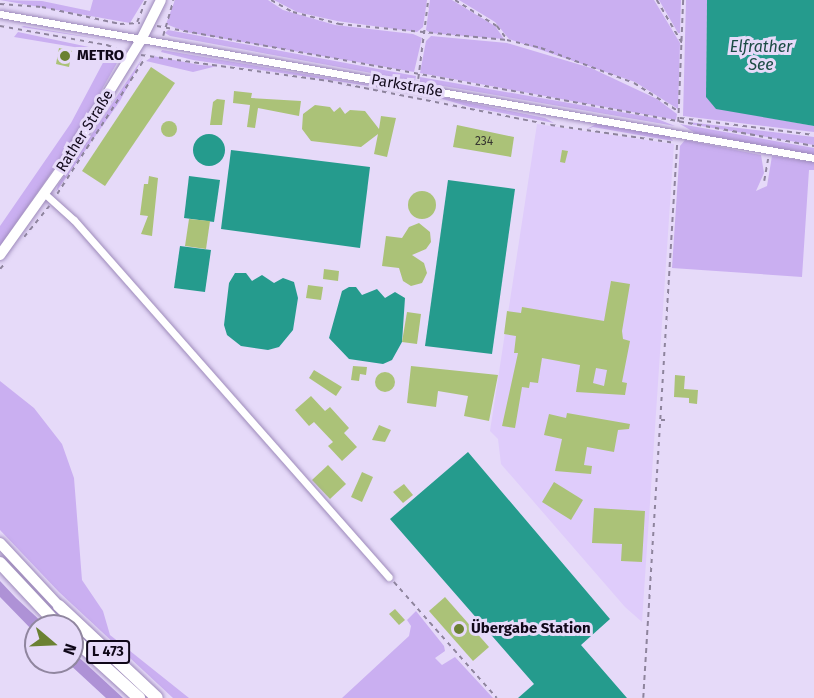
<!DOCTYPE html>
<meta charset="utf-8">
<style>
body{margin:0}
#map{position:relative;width:814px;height:698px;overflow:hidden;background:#e6daf9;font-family:"Fira Sans",sans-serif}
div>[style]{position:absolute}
.built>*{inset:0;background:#dfccfb}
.green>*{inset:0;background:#caaff1}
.forest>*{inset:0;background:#ae92d6}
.water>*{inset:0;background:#259b8d}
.round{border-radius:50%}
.building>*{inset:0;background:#abc278}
.path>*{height:1.5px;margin-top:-0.75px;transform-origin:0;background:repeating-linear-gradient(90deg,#8e849d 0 4.5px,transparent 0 9px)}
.roads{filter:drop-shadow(0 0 2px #9d8aba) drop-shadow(0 0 2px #9d8aba)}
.minor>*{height:7px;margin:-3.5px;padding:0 3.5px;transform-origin:3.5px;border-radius:3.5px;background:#fff}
.secondary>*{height:10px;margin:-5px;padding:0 5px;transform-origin:5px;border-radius:5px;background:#fff}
.primary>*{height:10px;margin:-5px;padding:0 5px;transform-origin:5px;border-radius:5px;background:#fff}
.trunk>*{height:12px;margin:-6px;padding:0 6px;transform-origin:6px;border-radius:6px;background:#fff}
.dots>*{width:16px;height:16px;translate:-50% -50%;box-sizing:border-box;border:3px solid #e6daf9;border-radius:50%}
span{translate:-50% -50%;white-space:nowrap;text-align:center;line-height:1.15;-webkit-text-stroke:6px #e6daf9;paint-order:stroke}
.number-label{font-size:12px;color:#373631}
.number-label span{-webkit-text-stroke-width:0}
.shield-label span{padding:2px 4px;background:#e6daf9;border:2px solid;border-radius:4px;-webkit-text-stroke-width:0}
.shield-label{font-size:14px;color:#100819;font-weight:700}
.poi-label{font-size:15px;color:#100819;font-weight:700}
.left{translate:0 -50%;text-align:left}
.street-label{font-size:15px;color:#100819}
.water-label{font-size:16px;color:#1b4b44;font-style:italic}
.north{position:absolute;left:24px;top:614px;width:60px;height:60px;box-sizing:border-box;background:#e6daf9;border:2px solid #90869f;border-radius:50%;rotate:109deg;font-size:16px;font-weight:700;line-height:24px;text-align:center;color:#100819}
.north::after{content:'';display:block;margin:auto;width:21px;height:27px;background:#6b8133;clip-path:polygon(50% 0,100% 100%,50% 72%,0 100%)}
</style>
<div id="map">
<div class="built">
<i style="clip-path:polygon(537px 124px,674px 144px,642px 622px,625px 607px,501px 464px,498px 439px,490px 431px)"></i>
</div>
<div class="green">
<i style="clip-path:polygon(0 0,42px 1px,90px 11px,93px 0,144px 0,130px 23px)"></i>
<i style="clip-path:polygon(175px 0,268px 0,283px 10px,335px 25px,413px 34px,422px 38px,414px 72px,186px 32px,166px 24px)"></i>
<i style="clip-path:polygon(274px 0,427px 0,423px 27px,417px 32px,337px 21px,297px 12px)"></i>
<i style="clip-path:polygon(430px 0,452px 0,495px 26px,504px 39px,430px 33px,426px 30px)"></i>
<i style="clip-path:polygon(459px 0,654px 0,680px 43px,678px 109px,635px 82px,509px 39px,495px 22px)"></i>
<i style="clip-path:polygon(659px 0,681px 0,680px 33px,678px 33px)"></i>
<i style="clip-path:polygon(686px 0,707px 0,706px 96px,716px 108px,814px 126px,814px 132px,683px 116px)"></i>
<i style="clip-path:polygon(24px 26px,112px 41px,21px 27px)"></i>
<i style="clip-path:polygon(168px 30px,416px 76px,415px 81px,170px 36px,165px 33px)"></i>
<i style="clip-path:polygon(18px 32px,122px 54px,70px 146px,0 246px,0 226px,71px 123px,106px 57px,98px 51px,14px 37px)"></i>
<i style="clip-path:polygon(431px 36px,507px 43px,591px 68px,657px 99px,677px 114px,676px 120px,420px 73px,426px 41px)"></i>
<i style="clip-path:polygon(161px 52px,162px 50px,411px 92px,193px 60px)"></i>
<i style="clip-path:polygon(153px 56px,200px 65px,217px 66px,193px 72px,146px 61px)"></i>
<i style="clip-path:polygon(143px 57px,120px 101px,56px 192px,58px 185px)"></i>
<i style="clip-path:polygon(420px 77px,655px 118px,675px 126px,420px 82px)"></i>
<i style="clip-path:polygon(422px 93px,545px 118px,554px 123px,470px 107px)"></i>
<i style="clip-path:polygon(688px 122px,814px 137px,814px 145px,689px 124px)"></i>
<i style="clip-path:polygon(596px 124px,669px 136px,673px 141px,593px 127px,585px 130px)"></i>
<i style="clip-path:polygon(680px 124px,814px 148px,814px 155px,697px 134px)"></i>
<i style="clip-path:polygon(685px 140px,761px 155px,764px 173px,756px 191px,767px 186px,772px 156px,814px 162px,814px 170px,809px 170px,802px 277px,672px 268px,680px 146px)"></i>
<i style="clip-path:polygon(0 381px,34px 408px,62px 444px,74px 478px,82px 580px,103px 611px,110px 635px,189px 698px,173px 698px,59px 592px,0 530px)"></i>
<i style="clip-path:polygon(416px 611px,444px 646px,445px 651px,435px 658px,442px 665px,455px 657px,493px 698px,342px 698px,409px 636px,411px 626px,407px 620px)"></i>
</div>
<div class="forest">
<i style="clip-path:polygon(0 581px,16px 598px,46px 626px,36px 626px,36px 634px,0 597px)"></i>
<i style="clip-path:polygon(72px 651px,123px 698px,106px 698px,67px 662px,72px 662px)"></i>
</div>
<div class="water">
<i style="clip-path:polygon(707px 0,814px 0,814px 126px,716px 109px,706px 97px)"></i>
<i class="round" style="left:193px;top:134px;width:32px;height:32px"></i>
<i style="clip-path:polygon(231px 150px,370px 167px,360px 248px,221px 229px)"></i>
<i style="clip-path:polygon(189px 176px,220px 180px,214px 222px,184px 218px)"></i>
<i style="clip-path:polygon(448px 180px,515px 189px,492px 354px,425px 346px)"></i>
<i style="clip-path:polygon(180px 246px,211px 250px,205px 292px,174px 288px)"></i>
<i style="clip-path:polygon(235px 273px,246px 273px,252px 281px,262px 275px,274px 283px,283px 278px,294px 282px,298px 298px,293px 330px,279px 347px,268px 350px,241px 346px,227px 335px,224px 325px,229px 283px)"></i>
<i style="clip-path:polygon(349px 287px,356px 287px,362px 295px,377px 289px,385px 298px,395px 292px,405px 298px,402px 342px,392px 360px,383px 364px,349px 359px,329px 338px,342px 291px)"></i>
<i style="clip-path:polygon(468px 452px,610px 619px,581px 645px,627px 698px,518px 698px,534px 684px,390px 519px)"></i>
</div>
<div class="building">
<i style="clip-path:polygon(59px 48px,72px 51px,69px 67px,56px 64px)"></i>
<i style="clip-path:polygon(151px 67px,175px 83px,105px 186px,82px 171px)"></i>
<i style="clip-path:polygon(234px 91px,252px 93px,251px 98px,301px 101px,299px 116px,258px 108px,255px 128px,247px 127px,250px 105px,233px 103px)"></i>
<i style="clip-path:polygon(217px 99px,225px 100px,222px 125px,210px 125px,213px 102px)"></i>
<i style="clip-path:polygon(315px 105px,330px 107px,334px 112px,340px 107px,345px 114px,350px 110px,365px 111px,379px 129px,381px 116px,396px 118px,387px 157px,374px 154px,378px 134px,361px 147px,311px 141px,302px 129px,303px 114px)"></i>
<i class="round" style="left:161px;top:121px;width:16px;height:16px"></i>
<i style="clip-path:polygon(457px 125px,514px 137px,511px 157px,453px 147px)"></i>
<i style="clip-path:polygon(562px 150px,568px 151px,565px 163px,560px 162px)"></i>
<i style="clip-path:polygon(149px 176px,158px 178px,152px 236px,141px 234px,148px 216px,140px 215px,144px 184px,148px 184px)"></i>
<i class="round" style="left:408px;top:191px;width:28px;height:28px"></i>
<i style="clip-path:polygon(189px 219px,210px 221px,206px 249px,185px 246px)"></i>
<i style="clip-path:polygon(419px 223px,430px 232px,431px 242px,426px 249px,412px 255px,424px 263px,427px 273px,422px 283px,411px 286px,403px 281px,399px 268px,382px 266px,386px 236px,402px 238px,409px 227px)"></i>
<i style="clip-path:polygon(324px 269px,339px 271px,338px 281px,323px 279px)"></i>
<i style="clip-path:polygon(evenodd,611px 281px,630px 284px,622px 331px,623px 339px,630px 341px,622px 382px,627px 383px,625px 395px,576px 392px,580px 365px,542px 358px,538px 383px,530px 382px,529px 388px,522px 387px,515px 428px,502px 426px,518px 353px,514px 353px,516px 336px,504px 334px,507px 311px,521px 313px,522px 307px,604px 321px,611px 281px,596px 368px,607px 370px,604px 386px,593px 383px,596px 368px)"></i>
<i style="clip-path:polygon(308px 285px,323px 287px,321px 300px,306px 298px)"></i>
<i style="clip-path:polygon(407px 312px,421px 314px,417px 344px,402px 342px)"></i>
<i style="clip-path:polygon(353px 366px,367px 367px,366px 375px,360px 374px,359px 381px,351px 380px)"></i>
<i style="clip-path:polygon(411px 366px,498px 375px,489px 421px,464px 416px,468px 396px,438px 391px,436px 407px,407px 403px)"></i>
<i style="clip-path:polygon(314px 370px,342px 387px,336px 396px,309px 378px)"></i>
<i class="round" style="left:375px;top:372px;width:20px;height:20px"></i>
<i style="clip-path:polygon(675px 375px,685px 376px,684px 389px,698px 390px,697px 404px,689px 403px,689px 398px,674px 397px)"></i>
<i style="clip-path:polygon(311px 396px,325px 411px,330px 407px,349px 428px,344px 433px,357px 447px,342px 461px,328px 446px,333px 442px,314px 422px,309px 426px,295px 410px)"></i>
<i style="clip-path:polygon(567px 413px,630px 424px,629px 429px,618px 430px,614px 452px,587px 447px,584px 465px,592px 466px,591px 474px,555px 471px,562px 439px,544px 435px,549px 414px,566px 418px)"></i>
<i style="clip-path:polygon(379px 425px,391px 430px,385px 442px,372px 440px)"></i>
<i style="clip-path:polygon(328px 465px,346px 484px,330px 499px,312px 480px)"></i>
<i style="clip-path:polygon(362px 472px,373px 477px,362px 502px,351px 497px)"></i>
<i style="clip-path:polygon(554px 482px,583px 500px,571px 520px,542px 502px)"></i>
<i style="clip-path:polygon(404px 484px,413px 495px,403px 503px,393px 492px)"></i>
<i style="clip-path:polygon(594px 508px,645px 511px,642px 562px,621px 561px,622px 544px,592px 543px)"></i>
<i style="clip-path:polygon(445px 597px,489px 647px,473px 661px,429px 611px)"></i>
<i style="clip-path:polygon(395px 609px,405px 620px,399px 625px,389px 614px)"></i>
</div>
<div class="path">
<i style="left:271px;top:0;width:25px;rotate:29deg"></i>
<i style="left:293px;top:12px;width:48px;rotate:14.6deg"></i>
<i style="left:339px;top:24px;width:169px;rotate:5.4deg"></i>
<i style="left:507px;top:40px;width:35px;rotate:13deg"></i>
<i style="left:541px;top:48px;width:99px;rotate:20.6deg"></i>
<i style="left:634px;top:83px;width:52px;rotate:32.5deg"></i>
<i style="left:455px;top:0;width:49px;rotate:31.8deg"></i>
<i style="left:497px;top:26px;width:15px;rotate:53deg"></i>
<i style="left:657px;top:0;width:50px;rotate:59.8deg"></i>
<i style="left:0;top:4px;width:42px;rotate:4.1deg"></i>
<i style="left:42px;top:7px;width:80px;rotate:12.3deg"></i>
<i style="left:120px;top:24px;width:20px;rotate:-3deg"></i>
<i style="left:137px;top:22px;width:24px;rotate:-68deg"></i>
<i style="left:0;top:26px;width:109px;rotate:10.1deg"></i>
<i style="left:107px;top:45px;width:16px;rotate:22deg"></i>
<i style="left:157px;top:26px;width:668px;rotate:10.35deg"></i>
<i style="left:163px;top:36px;width:37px;rotate:-74deg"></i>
<i style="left:141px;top:55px;width:190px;rotate:7.9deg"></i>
<i style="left:329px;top:81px;width:226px;rotate:11.2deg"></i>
<i style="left:551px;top:125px;width:126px;rotate:8.2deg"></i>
<i style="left:418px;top:79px;width:80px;rotate:-82.8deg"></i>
<i style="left:680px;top:118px;width:135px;rotate:7.2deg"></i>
<i style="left:678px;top:122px;width:122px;rotate:-87.7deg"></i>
<i style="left:764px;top:181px;width:23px;rotate:-80deg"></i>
<i style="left:57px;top:194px;width:162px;rotate:-57.1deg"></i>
<i style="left:24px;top:237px;width:40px;rotate:-51deg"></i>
<i style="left:0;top:269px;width:8px;rotate:-50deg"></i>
<i style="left:661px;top:420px;width:6px"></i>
<i style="left:394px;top:582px;width:155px;rotate:48.4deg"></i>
<i style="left:643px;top:698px;width:557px;rotate:-86.5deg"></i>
</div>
<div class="roads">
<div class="minor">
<i style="left:0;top:14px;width:827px;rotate:10.03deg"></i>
<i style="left:45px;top:194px;width:39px;rotate:42deg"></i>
<i style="left:74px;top:220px;width:476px;rotate:48.6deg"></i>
</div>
<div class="secondary">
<i style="left:0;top:255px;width:103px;rotate:-54.5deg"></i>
<i style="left:60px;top:171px;width:156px;rotate:-58.3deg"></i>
<i style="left:142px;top:38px;width:42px;rotate:-63.4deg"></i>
</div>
<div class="primary">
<i style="left:0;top:543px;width:86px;rotate:46.9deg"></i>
</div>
<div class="trunk">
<i style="left:0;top:563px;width:86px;rotate:46.9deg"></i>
<i style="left:59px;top:606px;width:134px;rotate:43.2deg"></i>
<i style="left:72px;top:637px;width:91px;rotate:42.3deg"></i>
</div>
</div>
<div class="dots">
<i style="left:65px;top:56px;background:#6b8133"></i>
<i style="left:459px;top:629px;background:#6b8133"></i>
</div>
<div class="number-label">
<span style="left:484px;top:142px">234</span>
</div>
<div class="shield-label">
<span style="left:108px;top:652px">L 473</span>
</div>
<div class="poi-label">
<span class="left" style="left:77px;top:56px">METRO</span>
<span class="left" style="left:471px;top:629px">Übergabe Station</span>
</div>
<div class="street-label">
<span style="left:407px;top:86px;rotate:10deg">Parkstraße</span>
<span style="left:85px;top:131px;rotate:-58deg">Rather Straße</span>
</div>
<div class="water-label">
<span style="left:761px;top:56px">Elfrather<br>See</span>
</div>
<div class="north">N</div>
</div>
